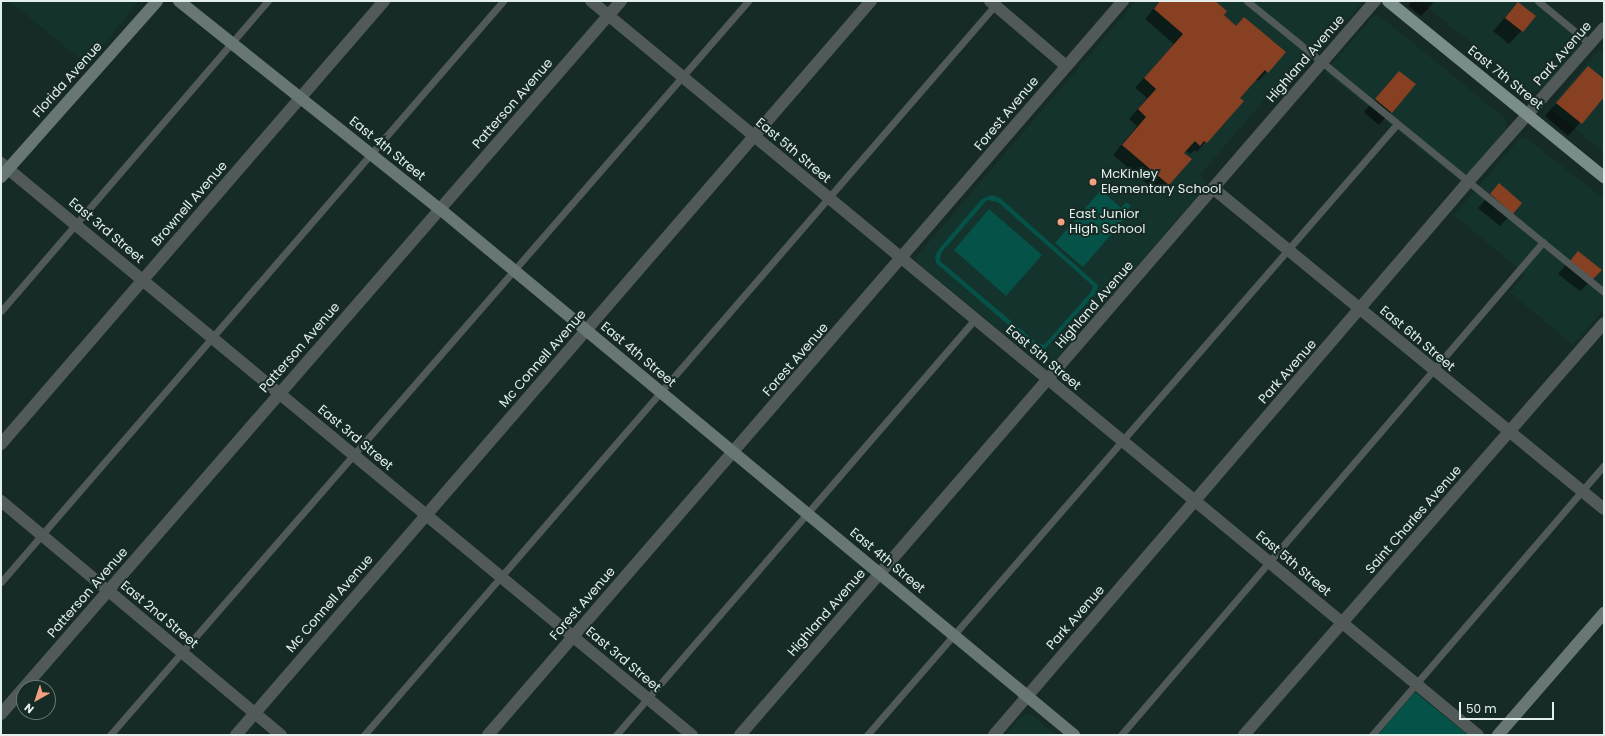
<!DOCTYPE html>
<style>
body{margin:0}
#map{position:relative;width:1605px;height:736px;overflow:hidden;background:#162a26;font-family:Poppins,sans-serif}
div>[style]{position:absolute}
.built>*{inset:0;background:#15332d}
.green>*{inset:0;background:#045248}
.shadow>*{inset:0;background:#0007}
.building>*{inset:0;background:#874021}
.lane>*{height:7px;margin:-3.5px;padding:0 3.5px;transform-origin:3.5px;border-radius:3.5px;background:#515a58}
.street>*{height:12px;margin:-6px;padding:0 6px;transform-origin:6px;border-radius:6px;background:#515a58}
.secondary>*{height:12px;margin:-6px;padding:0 6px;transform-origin:6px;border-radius:6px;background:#687774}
.primary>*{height:12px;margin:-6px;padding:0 6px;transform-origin:6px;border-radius:6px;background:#7a8d89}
.dots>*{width:11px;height:11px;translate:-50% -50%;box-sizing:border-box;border:2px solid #162a26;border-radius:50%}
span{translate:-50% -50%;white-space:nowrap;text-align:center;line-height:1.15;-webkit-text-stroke:4px #162a26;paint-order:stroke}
.street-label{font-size:13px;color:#e3efec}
.poi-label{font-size:13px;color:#e3efec}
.left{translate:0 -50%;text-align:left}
.frame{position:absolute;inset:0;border:2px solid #e3efec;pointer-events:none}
.north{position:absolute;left:16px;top:680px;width:40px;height:40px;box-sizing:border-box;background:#162a26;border:1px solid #687975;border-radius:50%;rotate:219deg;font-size:11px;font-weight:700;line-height:16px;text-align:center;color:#e3efec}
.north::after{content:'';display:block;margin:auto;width:14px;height:18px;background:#f2a07f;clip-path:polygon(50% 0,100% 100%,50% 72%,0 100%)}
.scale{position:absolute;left:1459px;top:702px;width:95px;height:18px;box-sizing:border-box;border:2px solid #e3efec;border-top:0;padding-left:5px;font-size:12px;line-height:14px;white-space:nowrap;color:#e3efec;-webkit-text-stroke:3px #162a26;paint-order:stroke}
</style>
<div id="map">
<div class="built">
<i style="clip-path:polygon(10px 1px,139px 1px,87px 65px)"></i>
<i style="clip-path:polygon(1136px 1px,1360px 1px,1360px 5px,1305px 68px,1295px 64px,1200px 175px,1207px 181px,1205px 187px,1052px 364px,1045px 367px,918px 263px,915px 258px)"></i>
<i style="clip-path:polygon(1420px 1px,1544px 1px,1588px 36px,1541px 90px,1530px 92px)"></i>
<i style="clip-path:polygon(1379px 15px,1506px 119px,1506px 130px,1461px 182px,1325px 72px,1373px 17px)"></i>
<i style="clip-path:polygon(1599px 49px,1604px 53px,1604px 153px,1555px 112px,1552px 105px)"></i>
<i style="clip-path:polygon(1525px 137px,1604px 199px,1604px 309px,1573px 345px,1510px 292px,1525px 274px,1454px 215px,1519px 139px)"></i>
<i style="clip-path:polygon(1029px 714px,1032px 715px,1057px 735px,1005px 735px,1019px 719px)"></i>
</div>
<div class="green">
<i style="clip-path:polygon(1101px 190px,1121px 208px,1126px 202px,1131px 206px,1126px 211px,1129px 214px,1083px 267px,1055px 243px)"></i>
<i style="clip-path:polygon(evenodd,992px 195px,1000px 198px,1098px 285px,1096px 293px,1045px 349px,1034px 347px,936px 263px,935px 256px,939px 249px,982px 199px,992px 195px,987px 200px,998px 202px,1093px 286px,1091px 292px,1044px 345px,1037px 343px,940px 261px,941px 253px,987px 200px)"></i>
<i style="clip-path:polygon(989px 209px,1042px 255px,1006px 296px,954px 250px)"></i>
<i style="clip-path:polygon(1415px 692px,1468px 735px,1378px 735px)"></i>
</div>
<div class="shadow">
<i style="clip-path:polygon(1160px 1px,1214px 1px,1267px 72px,1258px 81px,1255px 79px,1197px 152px,1195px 150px,1190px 154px,1185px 150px,1183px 153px,1190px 159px,1159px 194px,1113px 155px,1137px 126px,1129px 119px,1147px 98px,1135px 88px,1174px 44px,1145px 19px)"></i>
<i style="clip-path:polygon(1412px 1px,1435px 1px,1421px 16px,1408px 6px)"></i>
<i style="clip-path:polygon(1518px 3px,1535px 16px,1509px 44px,1493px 31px)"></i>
<i style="clip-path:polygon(1588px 67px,1604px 80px,1604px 96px,1568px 136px,1545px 116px)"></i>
<i style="clip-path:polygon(1400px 72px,1415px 85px,1379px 125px,1364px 112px)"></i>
<i style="clip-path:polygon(1499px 185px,1512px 213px,1500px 226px,1478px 208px)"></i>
<i style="clip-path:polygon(1566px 265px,1593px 279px,1580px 291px,1558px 274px)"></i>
</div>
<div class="building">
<i style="clip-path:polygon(1160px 1px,1215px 1px,1227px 11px,1224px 15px,1236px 26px,1244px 17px,1286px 52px,1268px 73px,1265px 70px,1240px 98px,1244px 101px,1207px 143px,1204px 141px,1200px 146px,1195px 141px,1184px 153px,1192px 159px,1169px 185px,1122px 145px,1146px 117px,1138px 109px,1156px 89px,1144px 78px,1183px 34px,1154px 9px)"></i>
<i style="clip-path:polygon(1518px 2px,1536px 16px,1523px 32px,1505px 18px)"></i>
<i style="clip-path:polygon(1588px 66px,1604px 79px,1604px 97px,1582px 124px,1556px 103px)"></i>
<i style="clip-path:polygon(1399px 71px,1416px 84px,1392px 113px,1375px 99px)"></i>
<i style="clip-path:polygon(1499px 183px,1522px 203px,1513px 214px,1490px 194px)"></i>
<i style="clip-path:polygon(1578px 251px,1602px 270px,1593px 279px,1570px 261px)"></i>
</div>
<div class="lane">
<i style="left:1247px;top:1px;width:461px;rotate:39.2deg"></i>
<i style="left:1538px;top:1px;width:67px;rotate:39.6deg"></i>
<i style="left:1px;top:311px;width:409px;rotate:-49.3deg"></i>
<i style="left:1px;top:582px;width:768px;rotate:-49.17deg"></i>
<i style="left:110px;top:735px;width:973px;rotate:-49deg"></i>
<i style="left:364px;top:735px;width:968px;rotate:-49.15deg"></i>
<i style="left:616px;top:735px;width:549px;rotate:-49.21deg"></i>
<i style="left:867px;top:735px;width:809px;rotate:-49.06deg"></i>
<i style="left:1121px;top:735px;width:649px;rotate:-49.44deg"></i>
<i style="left:1372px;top:735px;width:356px;rotate:-49.3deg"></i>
</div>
<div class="street">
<i style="left:591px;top:1px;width:1151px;rotate:39.61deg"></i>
<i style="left:990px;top:1px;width:100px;rotate:40.5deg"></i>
<i style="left:1px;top:163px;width:897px;rotate:39.62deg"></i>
<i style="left:1214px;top:189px;width:504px;rotate:39.37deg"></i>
<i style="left:1px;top:444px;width:586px;rotate:-49.15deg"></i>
<i style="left:1px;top:501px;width:365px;rotate:39.9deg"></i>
<i style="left:1px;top:714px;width:945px;rotate:-48.99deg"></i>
<i style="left:236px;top:735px;width:971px;rotate:-49.14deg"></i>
<i style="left:488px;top:735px;width:971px;rotate:-49.14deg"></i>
<i style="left:740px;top:735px;width:971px;rotate:-49.14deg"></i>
<i style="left:994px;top:735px;width:728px;rotate:-49.4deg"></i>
<i style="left:1468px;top:182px;width:205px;rotate:-48.6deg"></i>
<i style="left:1244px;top:735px;width:547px;rotate:-48.85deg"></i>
</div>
<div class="secondary">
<i style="left:179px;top:1px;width:334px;rotate:38.6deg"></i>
<i style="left:440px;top:209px;width:824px;rotate:39.68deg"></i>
<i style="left:1px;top:177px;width:235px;rotate:-48.4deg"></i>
<i style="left:1498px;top:735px;width:162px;rotate:-49deg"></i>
</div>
<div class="primary">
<i style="left:1388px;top:1px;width:279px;rotate:39.2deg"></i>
</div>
<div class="dots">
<i style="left:1093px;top:182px;background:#f2a07f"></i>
<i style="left:1061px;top:222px;background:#f2a07f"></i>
</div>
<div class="street-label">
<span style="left:1563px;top:54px;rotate:-49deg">Park Avenue</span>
<span style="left:1306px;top:59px;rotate:-49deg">Highland Avenue</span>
<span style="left:1505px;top:78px;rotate:39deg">East 7th Street</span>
<span style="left:68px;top:80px;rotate:-48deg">Florida Avenue</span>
<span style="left:513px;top:104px;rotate:-49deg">Patterson Avenue</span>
<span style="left:1007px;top:114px;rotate:-50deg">Forest Avenue</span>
<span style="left:387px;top:149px;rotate:39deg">East 4th Street</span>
<span style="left:793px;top:151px;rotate:40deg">East 5th Street</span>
<span style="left:190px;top:204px;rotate:-49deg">Brownell Avenue</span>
<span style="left:106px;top:231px;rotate:40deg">East 3rd Street</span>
<span style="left:1095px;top:305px;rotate:-49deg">Highland Avenue</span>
<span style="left:1417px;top:339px;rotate:40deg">East 6th Street</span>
<span style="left:300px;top:348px;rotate:-49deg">Patterson Avenue</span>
<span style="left:638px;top:355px;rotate:40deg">East 4th Street</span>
<span style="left:1043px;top:358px;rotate:40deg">East 5th Street</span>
<span style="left:543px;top:359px;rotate:-49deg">Mc Connell Avenue</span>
<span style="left:796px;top:360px;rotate:-49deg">Forest Avenue</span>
<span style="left:1288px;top:372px;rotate:-49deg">Park Avenue</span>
<span style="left:355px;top:438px;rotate:40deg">East 3rd Street</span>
<span style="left:1414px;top:520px;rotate:-49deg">Saint Charles Avenue</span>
<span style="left:887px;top:561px;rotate:40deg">East 4th Street</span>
<span style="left:1293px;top:564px;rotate:40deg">East 5th Street</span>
<span style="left:88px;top:593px;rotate:-49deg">Patterson Avenue</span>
<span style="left:330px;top:604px;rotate:-49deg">Mc Connell Avenue</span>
<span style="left:583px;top:604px;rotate:-49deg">Forest Avenue</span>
<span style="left:827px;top:613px;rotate:-49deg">Highland Avenue</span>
<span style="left:159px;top:615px;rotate:40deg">East 2nd Street</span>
<span style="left:1076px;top:618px;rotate:-49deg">Park Avenue</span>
<span style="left:623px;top:660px;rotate:40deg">East 3rd Street</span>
</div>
<div class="poi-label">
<span class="left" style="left:1101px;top:182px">McKinley<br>Elementary School</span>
<span class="left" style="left:1069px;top:222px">East Junior<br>High School</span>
</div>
<div class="frame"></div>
<div class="north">N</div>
<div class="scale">50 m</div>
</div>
